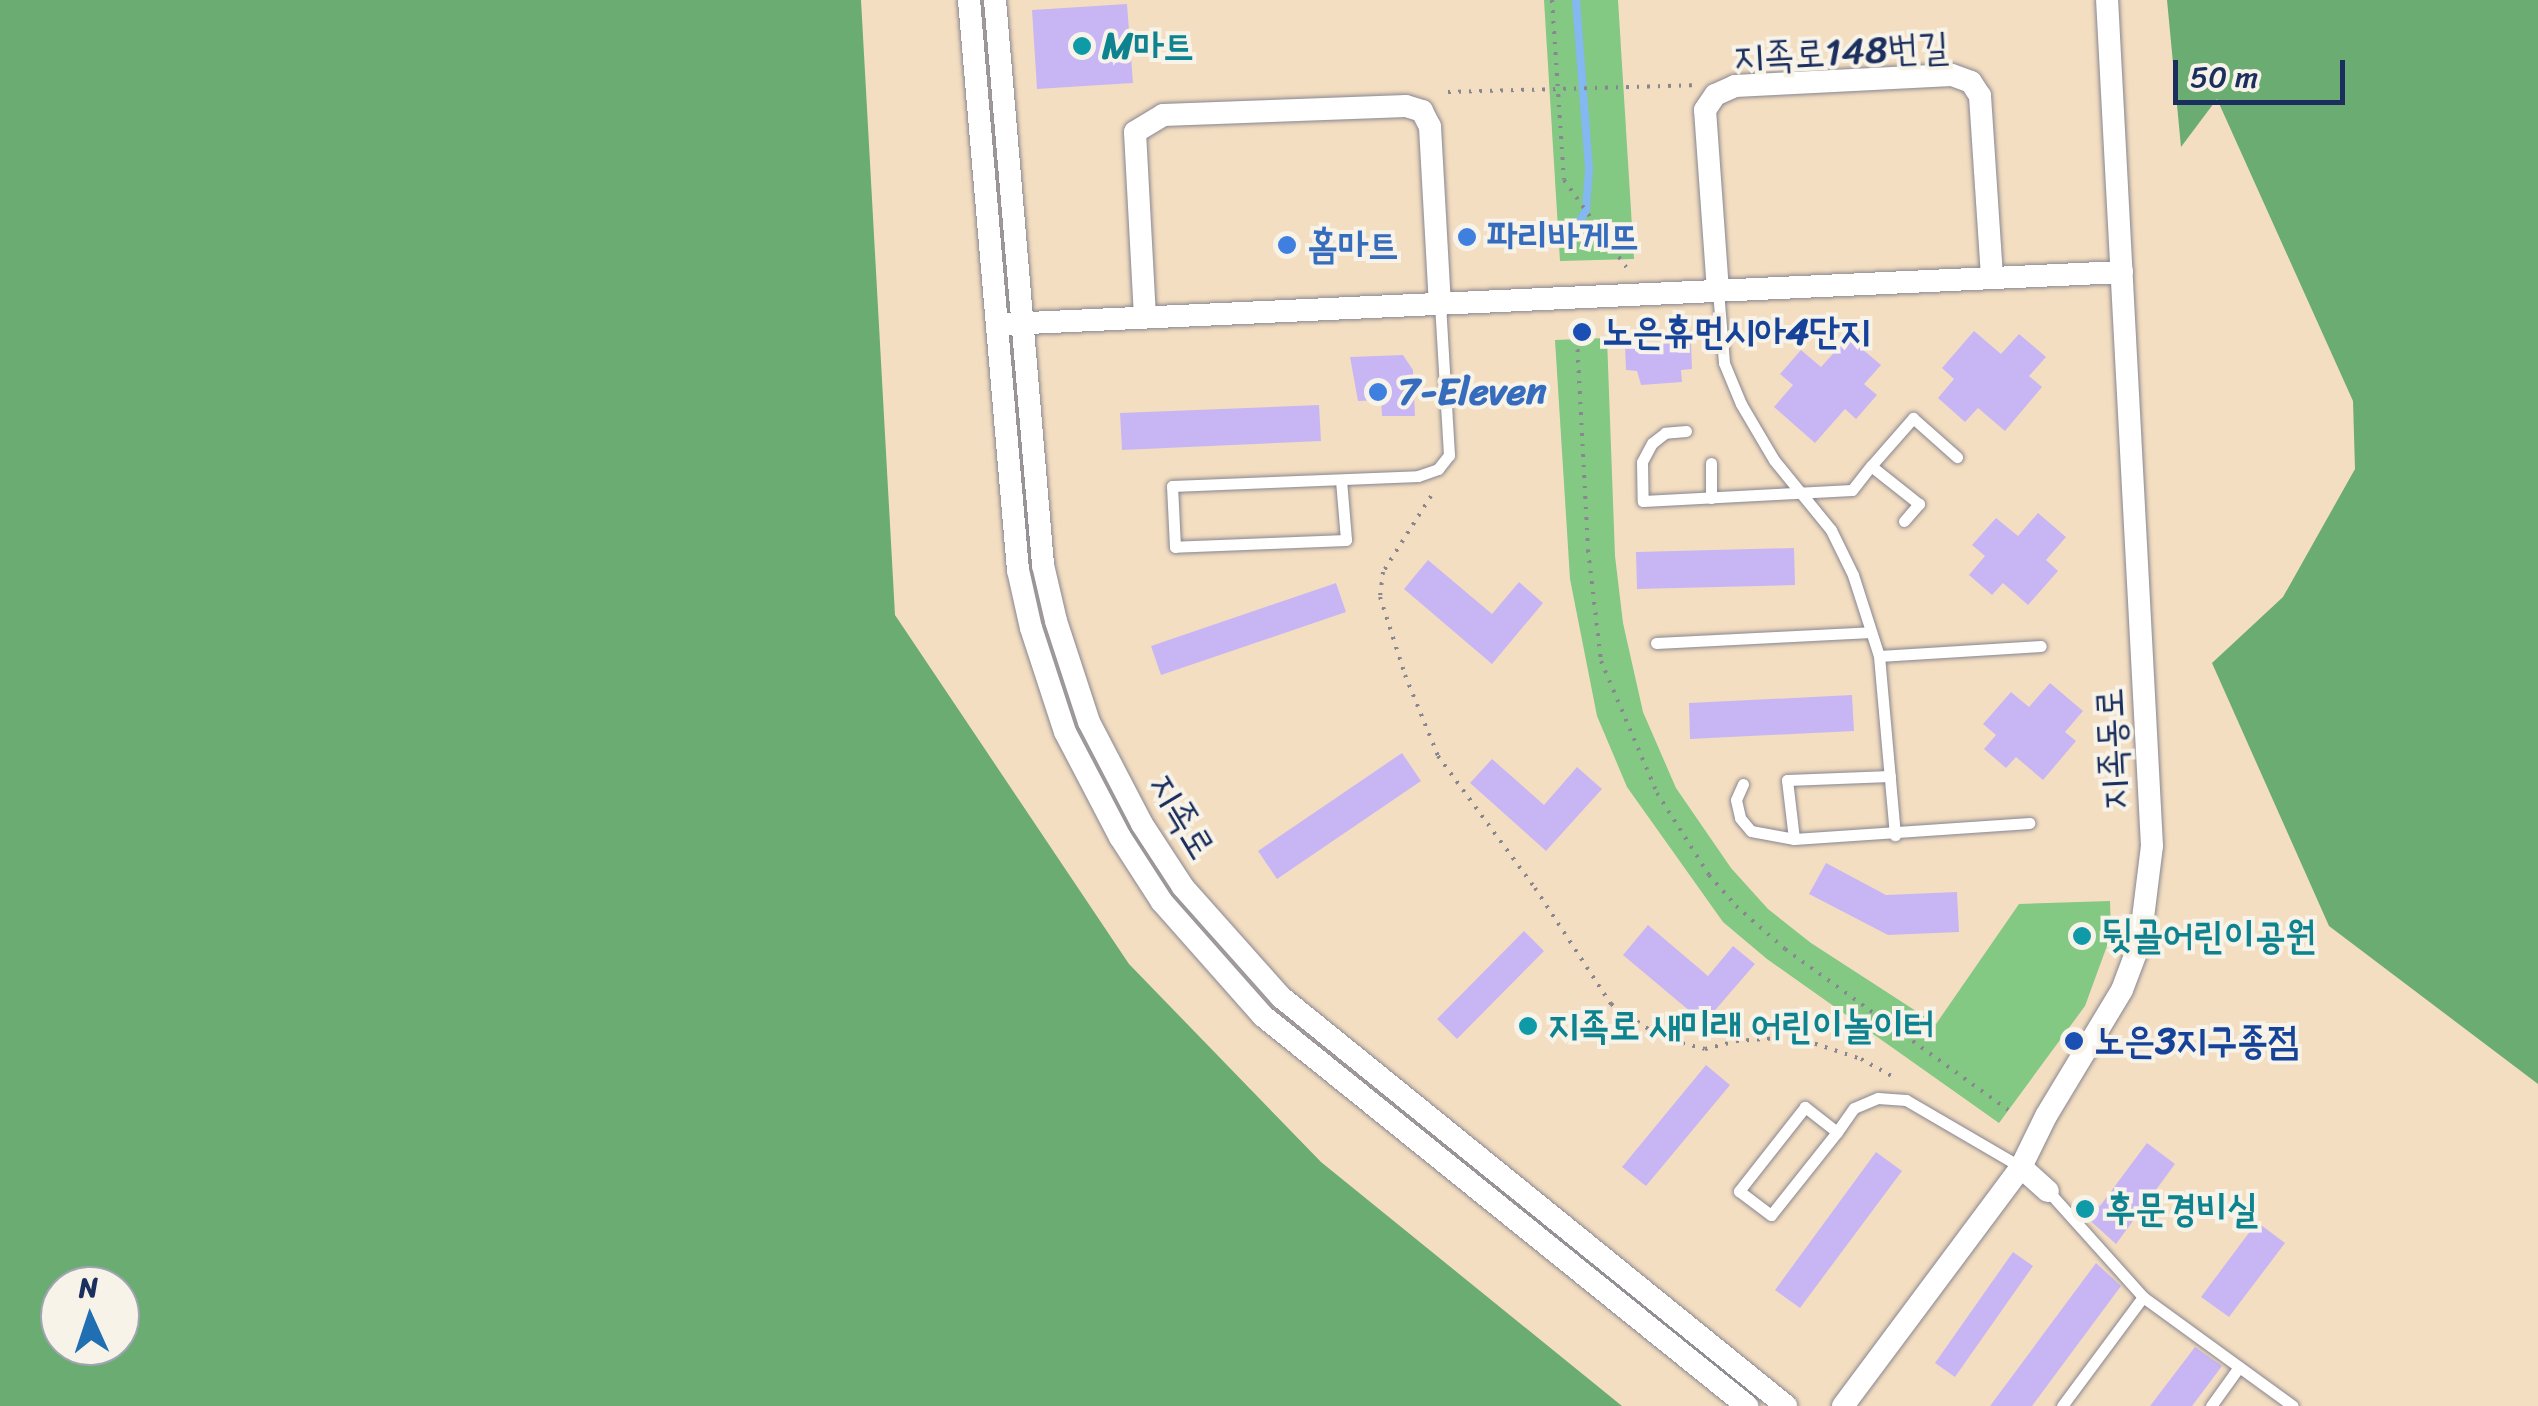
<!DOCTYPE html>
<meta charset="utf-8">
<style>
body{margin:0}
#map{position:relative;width:2538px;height:1406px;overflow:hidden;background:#f4dec1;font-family:Sriracha,"Poor Story",sans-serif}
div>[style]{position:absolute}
.green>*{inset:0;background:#83c883}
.forest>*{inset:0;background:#6aac71}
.stream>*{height:8px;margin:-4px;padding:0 4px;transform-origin:4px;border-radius:4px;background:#83b8f1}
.building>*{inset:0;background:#c8b6f4}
.path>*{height:4px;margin-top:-2px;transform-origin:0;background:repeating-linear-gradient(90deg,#888690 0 2.5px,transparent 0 10.5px)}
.roads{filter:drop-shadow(0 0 2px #888690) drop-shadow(0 0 2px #888690)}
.lane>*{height:11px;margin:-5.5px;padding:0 5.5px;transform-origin:5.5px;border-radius:5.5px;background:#fff}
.street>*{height:22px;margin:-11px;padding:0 11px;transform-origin:11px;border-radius:11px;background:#fff}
.dots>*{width:28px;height:28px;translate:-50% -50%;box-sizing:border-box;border:5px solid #f7f3e8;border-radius:50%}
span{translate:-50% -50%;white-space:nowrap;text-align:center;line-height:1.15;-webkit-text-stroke:8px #f7f3e8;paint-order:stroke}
.culture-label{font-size:38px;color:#0d838f;font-weight:700}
.left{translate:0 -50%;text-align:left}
.street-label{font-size:38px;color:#1b2f5e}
.shop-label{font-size:38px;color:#366cbe;font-weight:700}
.transit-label{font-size:38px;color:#164399;font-weight:700}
.north{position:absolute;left:40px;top:1266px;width:100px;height:100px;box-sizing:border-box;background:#f7f3e8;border:2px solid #9fa5b1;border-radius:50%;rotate:357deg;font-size:28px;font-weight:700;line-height:40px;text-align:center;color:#1b2f5e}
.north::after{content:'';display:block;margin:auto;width:35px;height:45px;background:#1f6fb2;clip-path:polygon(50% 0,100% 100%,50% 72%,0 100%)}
.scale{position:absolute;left:2173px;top:60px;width:172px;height:45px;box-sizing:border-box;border:5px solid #1b2f5e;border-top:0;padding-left:12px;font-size:30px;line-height:35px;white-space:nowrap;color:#1b2f5e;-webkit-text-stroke:8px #f7f3e8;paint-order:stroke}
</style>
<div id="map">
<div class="green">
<i style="clip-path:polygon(1544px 0,1618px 0,1634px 259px,1560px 261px)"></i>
<i style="clip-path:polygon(1607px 338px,1615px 556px,1623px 623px,1643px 712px,1676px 788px,1731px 868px,1768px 909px,1811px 943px,1936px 1024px,2019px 904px,2110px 901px,2111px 935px,2085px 1006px,1999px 1123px,1767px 959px,1723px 922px,1627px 787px,1597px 716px,1570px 579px,1555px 340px)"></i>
</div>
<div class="forest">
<i style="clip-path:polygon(evenodd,0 0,861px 0,895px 615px,1129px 964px,1321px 1162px,1622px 1406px,0 1406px,0 0,120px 1286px,120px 1346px,60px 1346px,60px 1286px,120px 1286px)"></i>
<i style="clip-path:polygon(2167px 0,2538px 0,2538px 1084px,2329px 926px,2212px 663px,2283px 597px,2355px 469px,2353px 401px,2217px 99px,2181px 147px)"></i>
</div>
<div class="stream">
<i style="left:1575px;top:231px;width:25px;rotate:-63deg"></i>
<i style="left:1586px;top:209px;width:40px;rotate:-85.7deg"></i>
<i style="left:1589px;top:169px;width:169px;rotate:-94.4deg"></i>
</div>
<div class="building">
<i style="clip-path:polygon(1127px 4px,1133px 83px,1037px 89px,1032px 10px)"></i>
<i style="clip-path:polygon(1974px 331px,2001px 354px,2019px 334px,2046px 357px,2029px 376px,2042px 387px,2005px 431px,1978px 408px,1965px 422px,1938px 398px,1954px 379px,1942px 368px)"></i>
<i style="clip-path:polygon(1848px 337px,1881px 365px,1864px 384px,1877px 395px,1856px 419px,1845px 409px,1815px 443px,1774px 407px,1793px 385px,1780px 374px,1801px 350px,1821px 367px)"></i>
<i style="clip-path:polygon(1691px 342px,1692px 369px,1681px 370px,1682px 382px,1641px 385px,1637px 371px,1626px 370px,1625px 346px)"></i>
<i style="clip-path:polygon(1403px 355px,1413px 370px,1415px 416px,1382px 416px,1381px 400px,1358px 401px,1350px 357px)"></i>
<i style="clip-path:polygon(1319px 405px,1321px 441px,1122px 450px,1120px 413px)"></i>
<i style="clip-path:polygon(2038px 513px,2066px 537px,2046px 560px,2058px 571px,2028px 605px,2003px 583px,1992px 595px,1969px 575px,1985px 556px,1972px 545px,1996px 518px,2018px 536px)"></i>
<i style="clip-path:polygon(1794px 548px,1795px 585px,1637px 589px,1636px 552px)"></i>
<i style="clip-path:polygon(1428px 560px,1492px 614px,1519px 582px,1543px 603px,1492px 664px,1404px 589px)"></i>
<i style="clip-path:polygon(1336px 583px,1346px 612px,1161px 675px,1151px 646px)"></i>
<i style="clip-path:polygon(2050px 683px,2083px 711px,2065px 732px,2076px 741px,2043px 780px,2016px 757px,2006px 768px,1984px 749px,1996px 735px,1983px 724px,2011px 692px,2029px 707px)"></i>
<i style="clip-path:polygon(1852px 695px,1854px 731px,1690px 739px,1689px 703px)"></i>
<i style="clip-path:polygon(1402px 753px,1421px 781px,1277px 879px,1258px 851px)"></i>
<i style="clip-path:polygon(1492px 759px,1544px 805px,1577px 767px,1602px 789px,1546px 851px,1470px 783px)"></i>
<i style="clip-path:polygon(1826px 863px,1886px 895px,1957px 892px,1959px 932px,1888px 935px,1809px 894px)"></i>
<i style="clip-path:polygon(1648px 925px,1708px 976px,1733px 946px,1755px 964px,1704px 1023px,1623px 955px)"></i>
<i style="clip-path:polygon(1524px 931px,1544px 951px,1457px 1039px,1437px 1019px)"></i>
<i style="clip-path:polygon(1706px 1065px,1730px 1085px,1646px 1186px,1622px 1167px)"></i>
<i style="clip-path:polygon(2147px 1143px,2175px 1164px,2116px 1244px,2076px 1208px,2085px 1195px,2100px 1206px)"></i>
<i style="clip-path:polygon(1876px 1152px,1902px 1171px,1800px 1308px,1775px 1290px)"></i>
<i style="clip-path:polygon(2257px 1222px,2285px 1243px,2229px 1317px,2201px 1297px)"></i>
<i style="clip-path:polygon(2013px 1252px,2033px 1266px,1955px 1377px,1935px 1363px)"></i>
<i style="clip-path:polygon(2096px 1263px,2121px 1286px,2032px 1406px,1990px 1406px)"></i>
<i style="clip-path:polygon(2195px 1347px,2222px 1366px,2192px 1406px,2150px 1406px)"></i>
</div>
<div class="path">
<i style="left:1552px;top:0;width:180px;rotate:86.2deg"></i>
<i style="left:1564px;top:180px;width:107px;rotate:54.5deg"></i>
<i style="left:1448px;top:92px;width:244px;rotate:-1.6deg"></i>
<i style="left:1577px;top:339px;width:211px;rotate:87deg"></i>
<i style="left:1588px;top:550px;width:112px;rotate:83.3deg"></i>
<i style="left:1601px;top:661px;width:143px;rotate:67deg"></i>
<i style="left:1657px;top:793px;width:97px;rotate:57.6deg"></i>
<i style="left:1709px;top:875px;width:41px;rotate:48.9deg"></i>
<i style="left:1736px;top:906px;width:65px;rotate:41.3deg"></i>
<i style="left:1785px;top:949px;width:275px;rotate:35.8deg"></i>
<i style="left:1431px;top:496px;width:90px;rotate:122.3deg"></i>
<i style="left:1383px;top:572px;width:25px;rotate:97deg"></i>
<i style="left:1380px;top:597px;width:82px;rotate:72.2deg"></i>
<i style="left:1405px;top:675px;width:87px;rotate:67.8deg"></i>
<i style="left:1438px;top:756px;width:164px;rotate:53.7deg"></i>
<i style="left:1535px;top:888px;width:139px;rotate:56.8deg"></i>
<i style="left:1611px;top:1004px;width:61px;rotate:33.7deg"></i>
<i style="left:1662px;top:1038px;width:44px;rotate:14.3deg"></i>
<i style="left:1705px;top:1049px;width:32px;rotate:-14deg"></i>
<i style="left:1736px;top:1041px;width:59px;rotate:-3.9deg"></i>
<i style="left:1795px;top:1037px;width:70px;rotate:18.4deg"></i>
<i style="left:1861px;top:1059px;width:35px;rotate:29deg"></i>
</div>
<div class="roads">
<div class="lane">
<i style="left:1718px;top:291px;width:72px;rotate:85.2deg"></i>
<i style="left:1724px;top:363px;width:44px;rotate:67.5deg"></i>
<i style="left:1741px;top:404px;width:65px;rotate:59.5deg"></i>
<i style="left:1774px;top:460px;width:90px;rotate:50.8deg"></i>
<i style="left:1831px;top:530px;width:50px;rotate:63.9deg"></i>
<i style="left:1853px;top:575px;width:85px;rotate:72.2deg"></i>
<i style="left:1879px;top:656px;width:180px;rotate:84.9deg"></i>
<i style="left:1686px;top:431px;width:21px;rotate:175deg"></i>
<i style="left:1665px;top:433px;width:16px;rotate:142deg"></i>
<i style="left:1652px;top:443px;width:21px;rotate:118deg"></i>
<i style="left:1642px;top:462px;width:39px;rotate:89deg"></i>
<i style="left:1643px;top:501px;width:209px;rotate:-3deg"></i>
<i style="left:1852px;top:490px;width:31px;rotate:-52deg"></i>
<i style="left:1711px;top:463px;width:35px;rotate:90deg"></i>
<i style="left:1341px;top:480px;width:60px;rotate:85.2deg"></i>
<i style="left:1346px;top:540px;width:171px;rotate:177.7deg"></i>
<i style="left:1175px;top:547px;width:61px;rotate:-92.8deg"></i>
<i style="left:1172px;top:486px;width:246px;rotate:-2.3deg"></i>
<i style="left:1418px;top:476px;width:21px;rotate:-19deg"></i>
<i style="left:1438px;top:469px;width:18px;rotate:-52deg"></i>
<i style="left:1449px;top:455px;width:151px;rotate:-93.4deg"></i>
<i style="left:1904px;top:521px;width:23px;rotate:-49deg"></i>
<i style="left:1919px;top:504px;width:61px;rotate:-141.6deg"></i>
<i style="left:1871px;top:466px;width:64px;rotate:-48.8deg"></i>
<i style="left:1913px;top:418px;width:59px;rotate:41.6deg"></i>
<i style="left:1656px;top:643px;width:215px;rotate:-2.9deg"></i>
<i style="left:1879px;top:656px;width:162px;rotate:-3.5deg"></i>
<i style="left:1890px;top:776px;width:103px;rotate:177.8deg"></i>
<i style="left:1787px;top:780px;width:59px;rotate:83.2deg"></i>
<i style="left:1794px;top:839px;width:236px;rotate:-3.9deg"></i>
<i style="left:1743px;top:784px;width:17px;rotate:114deg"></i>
<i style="left:1736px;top:800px;width:18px;rotate:77deg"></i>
<i style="left:1740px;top:818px;width:17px;rotate:50deg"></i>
<i style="left:1751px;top:831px;width:44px;rotate:10.5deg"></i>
<i style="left:1837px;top:1132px;width:41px;rotate:-142deg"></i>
<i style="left:1805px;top:1107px;width:107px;rotate:128.2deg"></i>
<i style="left:1739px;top:1191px;width:40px;rotate:37deg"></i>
<i style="left:1771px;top:1215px;width:106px;rotate:-51.5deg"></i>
<i style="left:1837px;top:1132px;width:29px;rotate:-55deg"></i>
<i style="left:1854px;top:1108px;width:26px;rotate:-23deg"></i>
<i style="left:1878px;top:1098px;width:28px;rotate:4deg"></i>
<i style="left:1906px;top:1100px;width:133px;rotate:30.2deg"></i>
<i style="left:2048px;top:1191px;width:142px;rotate:48.1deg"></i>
<i style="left:2143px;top:1297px;width:185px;rotate:36deg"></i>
<i style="left:2062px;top:1406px;width:136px;rotate:-53.4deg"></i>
<i style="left:2211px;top:1406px;width:48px;rotate:-54.3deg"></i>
</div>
<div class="street">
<i style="left:969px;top:0;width:572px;rotate:85.09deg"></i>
<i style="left:1018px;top:570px;width:59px;rotate:77.4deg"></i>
<i style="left:1031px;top:628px;width:109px;rotate:71.9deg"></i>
<i style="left:1065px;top:732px;width:119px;rotate:62.4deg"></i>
<i style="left:1120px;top:837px;width:77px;rotate:57.1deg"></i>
<i style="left:1162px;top:902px;width:152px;rotate:48.5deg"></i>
<i style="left:1263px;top:1016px;width:622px;rotate:38.86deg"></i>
<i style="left:995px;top:0;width:567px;rotate:85.14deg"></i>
<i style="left:1043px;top:565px;width:57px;rotate:76.9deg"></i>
<i style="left:1056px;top:621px;width:106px;rotate:71.9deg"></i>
<i style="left:1089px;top:722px;width:115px;rotate:62.5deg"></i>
<i style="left:1142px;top:824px;width:75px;rotate:56.9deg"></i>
<i style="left:1183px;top:887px;width:147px;rotate:48.3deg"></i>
<i style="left:1281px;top:997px;width:650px;rotate:39deg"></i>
<i style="left:1718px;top:291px;width:181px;rotate:-94.1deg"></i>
<i style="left:1705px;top:110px;width:18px;rotate:-56deg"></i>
<i style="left:1715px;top:95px;width:22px;rotate:-24deg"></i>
<i style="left:1735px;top:86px;width:217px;rotate:-2.9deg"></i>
<i style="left:1952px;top:75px;width:20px;rotate:20deg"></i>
<i style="left:1971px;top:82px;width:17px;rotate:57deg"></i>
<i style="left:1980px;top:96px;width:182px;rotate:86.2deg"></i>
<i style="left:1145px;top:317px;width:185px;rotate:-93.1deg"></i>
<i style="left:1135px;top:132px;width:33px;rotate:-31deg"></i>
<i style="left:1163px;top:115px;width:243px;rotate:-2.1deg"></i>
<i style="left:1406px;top:106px;width:17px;rotate:17deg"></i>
<i style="left:1422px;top:111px;width:18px;rotate:63deg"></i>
<i style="left:1430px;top:127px;width:177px;rotate:86.8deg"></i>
<i style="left:1007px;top:324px;width:1116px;rotate:-2.67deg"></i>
<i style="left:2021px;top:1167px;width:36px;rotate:42deg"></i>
<i style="left:1843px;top:1406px;width:298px;rotate:-53.3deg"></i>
<i style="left:2021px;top:1167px;width:57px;rotate:-63.9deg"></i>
<i style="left:2046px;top:1116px;width:147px;rotate:-58.9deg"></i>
<i style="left:2122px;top:990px;width:51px;rotate:-69.4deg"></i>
<i style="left:2140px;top:942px;width:97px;rotate:-82.9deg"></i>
<i style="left:2152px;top:846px;width:847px;rotate:-93.04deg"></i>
</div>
</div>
<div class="dots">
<i style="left:1082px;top:46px;background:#0f9aa8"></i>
<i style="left:1467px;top:237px;background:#3f7fe0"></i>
<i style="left:1287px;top:245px;background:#3f7fe0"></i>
<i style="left:1582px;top:332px;background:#1a4fb4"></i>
<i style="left:1378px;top:392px;background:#3f7fe0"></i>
<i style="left:2082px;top:936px;background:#0f9aa8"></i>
<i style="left:1528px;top:1026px;background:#0f9aa8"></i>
<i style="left:2074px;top:1041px;background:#1a4fb4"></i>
<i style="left:2085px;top:1209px;background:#0f9aa8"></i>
</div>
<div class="culture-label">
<span class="left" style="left:1102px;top:46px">M마트</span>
<span class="left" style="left:2102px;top:936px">뒷골어린이공원</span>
<span class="left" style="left:1548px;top:1026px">지족로 새미래 어린이놀이터</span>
<span class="left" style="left:2105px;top:1209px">후문경비실</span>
</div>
<div class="street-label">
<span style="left:1841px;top:52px;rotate:-3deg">지족로148번길</span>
<span style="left:2112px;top:749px;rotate:-93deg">지족동로</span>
<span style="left:1182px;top:816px;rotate:59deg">지족로</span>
</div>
<div class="shop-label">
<span class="left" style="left:1487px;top:237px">파리바게뜨</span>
<span class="left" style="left:1307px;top:245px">홈마트</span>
<span class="left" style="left:1398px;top:392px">7-Eleven</span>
</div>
<div class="transit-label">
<span class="left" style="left:1602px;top:332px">노은휴먼시아4단지</span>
<span class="left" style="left:2094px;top:1041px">노은3지구종점</span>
</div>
<div class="north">N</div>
<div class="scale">50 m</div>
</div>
